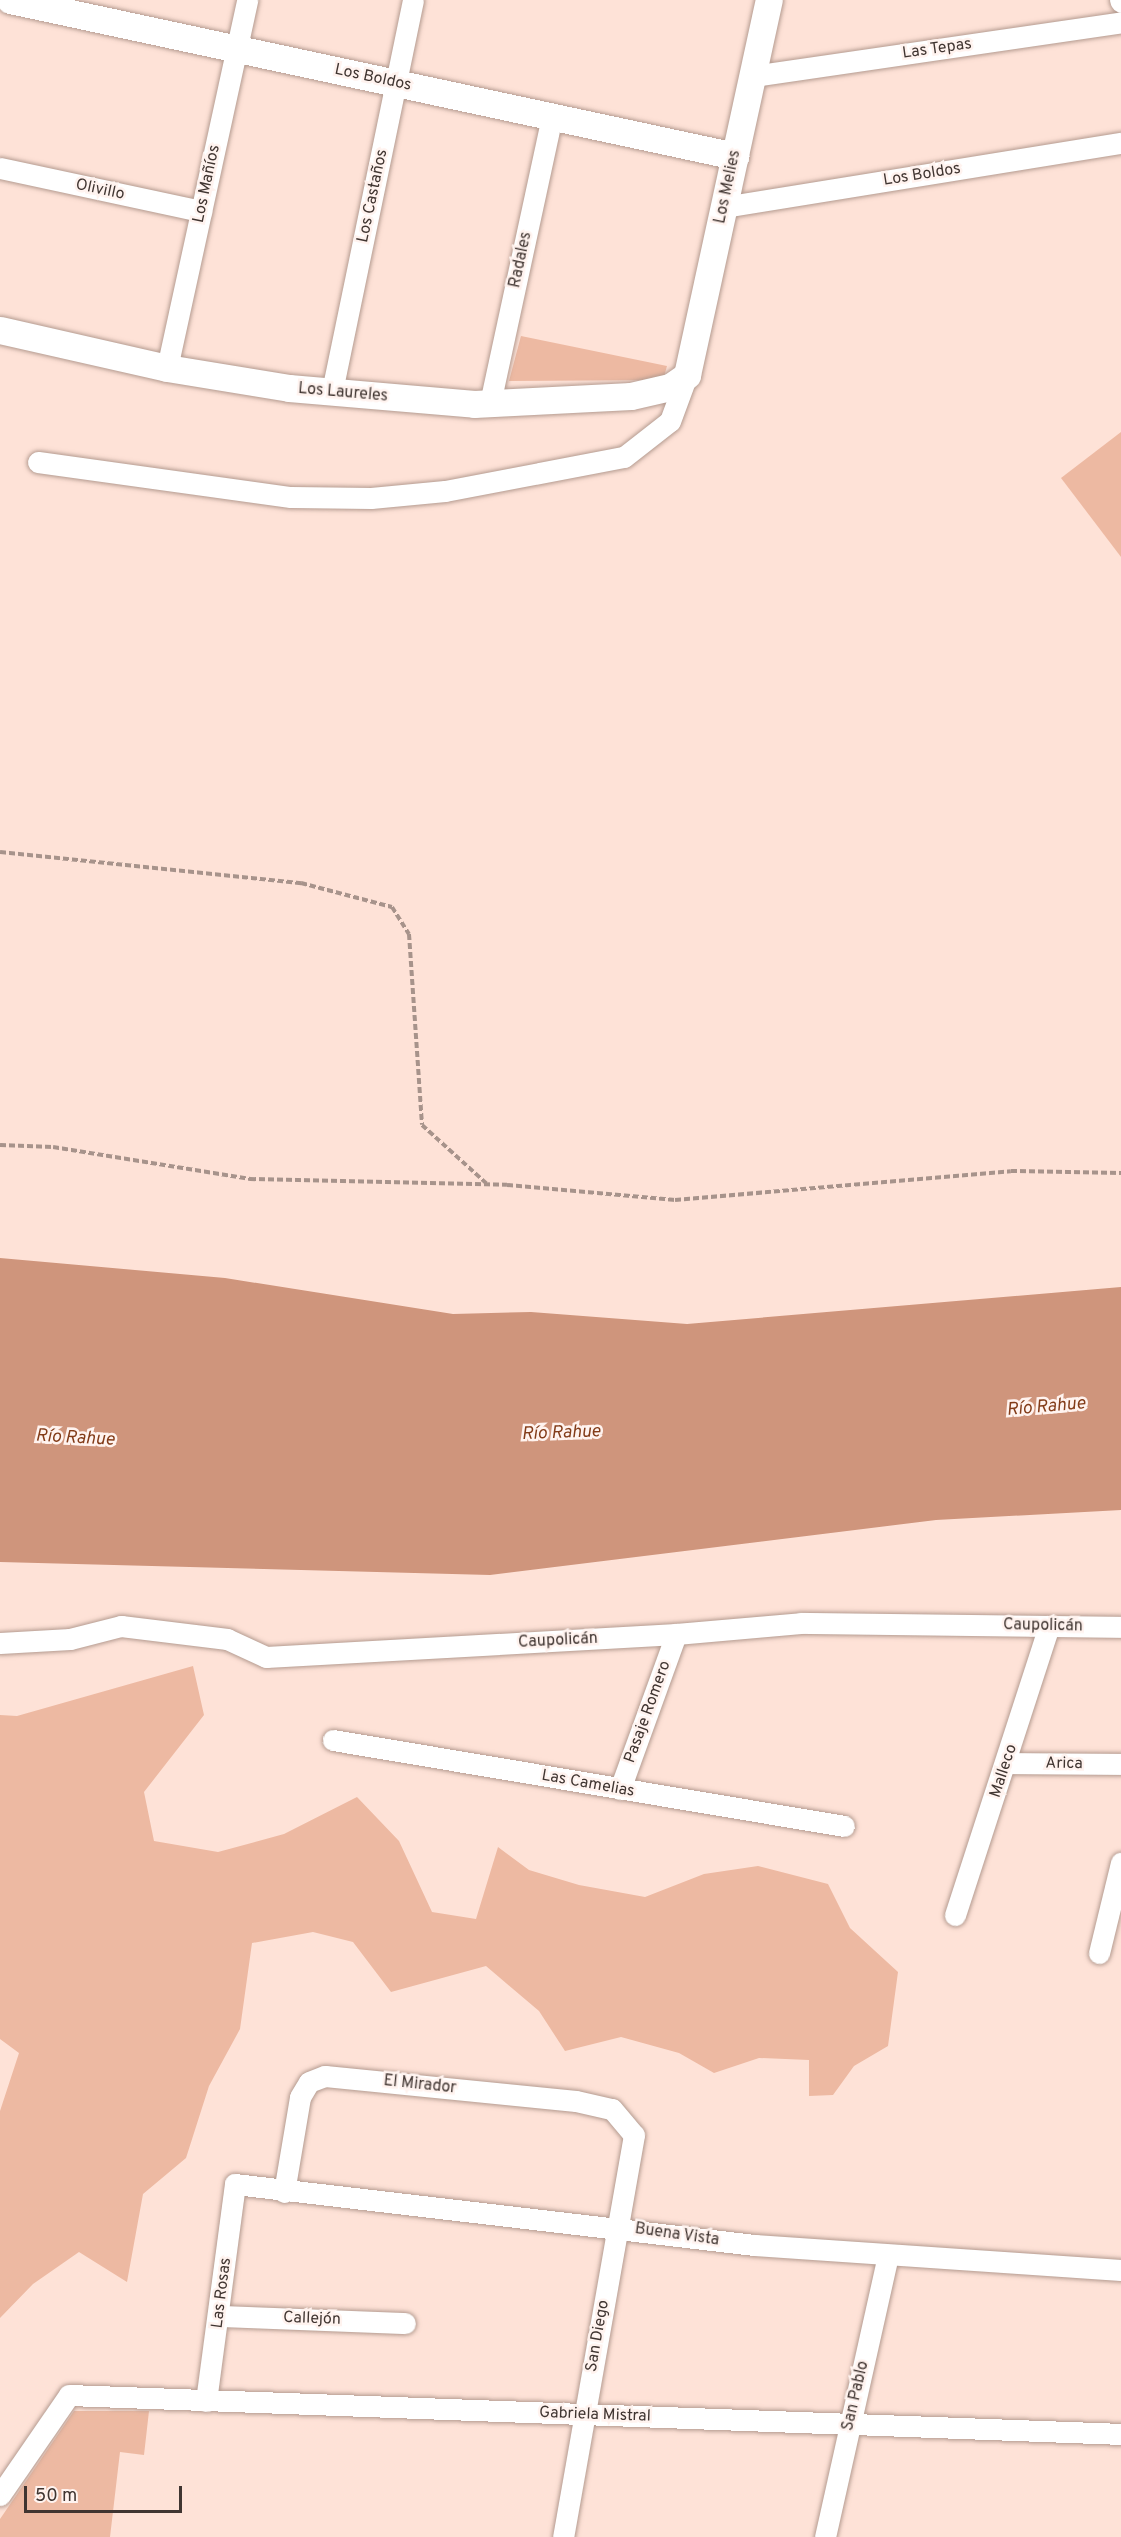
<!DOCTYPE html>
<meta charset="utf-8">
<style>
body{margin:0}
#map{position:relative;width:1121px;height:2537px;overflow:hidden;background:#fee2d7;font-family:Overpass,sans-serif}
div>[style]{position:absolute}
.green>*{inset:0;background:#edb9a2}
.water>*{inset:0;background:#cf957c}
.path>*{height:4px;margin-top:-2px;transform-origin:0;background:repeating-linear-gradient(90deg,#a7938b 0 6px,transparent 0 9px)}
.roads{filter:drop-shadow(0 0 2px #b49b90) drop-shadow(0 0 2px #b49b90)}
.minor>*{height:21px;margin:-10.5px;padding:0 10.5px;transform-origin:10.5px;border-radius:10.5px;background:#fff}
.tertiary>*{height:27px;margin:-13.5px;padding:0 13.5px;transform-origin:13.5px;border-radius:13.5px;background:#fff}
span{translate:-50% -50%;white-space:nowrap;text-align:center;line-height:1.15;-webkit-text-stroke:5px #fff3ef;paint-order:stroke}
.street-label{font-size:16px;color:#403531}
.water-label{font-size:18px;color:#833c19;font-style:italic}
.scale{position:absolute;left:24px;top:2486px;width:158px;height:27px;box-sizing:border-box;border:3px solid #403531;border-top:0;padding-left:8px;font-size:18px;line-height:21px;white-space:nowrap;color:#403531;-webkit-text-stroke:4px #fff3ef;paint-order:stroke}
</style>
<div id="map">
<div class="green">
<i style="clip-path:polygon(521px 336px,667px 366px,663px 380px,509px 381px)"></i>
<i style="clip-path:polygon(1121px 432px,1121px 557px,1061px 478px)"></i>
<i style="clip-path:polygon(193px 1666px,204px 1715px,144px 1792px,154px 1841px,218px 1852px,284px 1834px,357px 1797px,399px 1841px,432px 1912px,476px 1919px,498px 1847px,529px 1870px,579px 1885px,645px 1897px,704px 1874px,758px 1866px,828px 1884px,850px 1928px,898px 1972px,888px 2046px,854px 2066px,833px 2095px,809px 2096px,809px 2060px,759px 2058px,714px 2073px,679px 2053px,621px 2037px,565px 2051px,539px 2011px,486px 1966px,391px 1992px,353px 1942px,313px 1932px,252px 1943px,240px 2029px,209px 2086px,186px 2158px,143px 2194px,127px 2282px,79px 2252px,33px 2284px,0 2318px,0 2111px,19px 2053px,0 2039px,0 1715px,17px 1716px)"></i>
<i style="clip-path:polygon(74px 2411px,149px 2411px,144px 2455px,120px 2452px,110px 2537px,0 2537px,0 2519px)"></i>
</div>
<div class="water">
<i style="clip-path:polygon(0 1258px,225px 1278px,453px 1314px,531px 1312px,687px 1324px,1121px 1287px,1121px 1510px,936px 1520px,490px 1575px,0 1562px)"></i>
</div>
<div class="path">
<i style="left:0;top:852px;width:303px;rotate:5.9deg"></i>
<i style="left:301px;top:883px;width:94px;rotate:14.8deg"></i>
<i style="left:392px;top:907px;width:32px;rotate:58deg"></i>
<i style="left:409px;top:934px;width:191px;rotate:86.1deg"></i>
<i style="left:422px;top:1125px;width:88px;rotate:42.2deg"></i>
<i style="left:0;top:1145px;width:53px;rotate:2.2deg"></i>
<i style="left:53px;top:1147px;width:200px;rotate:9.2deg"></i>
<i style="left:250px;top:1179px;width:257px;rotate:1.3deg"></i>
<i style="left:507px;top:1185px;width:169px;rotate:5.1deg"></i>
<i style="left:675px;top:1200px;width:337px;rotate:-4.9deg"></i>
<i style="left:1011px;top:1171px;width:110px;rotate:1deg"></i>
</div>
<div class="roads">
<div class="minor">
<i style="left:1120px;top:0;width:2px;rotate:63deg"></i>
<i style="left:753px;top:76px;width:372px;rotate:-8.3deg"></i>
<i style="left:0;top:168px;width:206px;rotate:12.1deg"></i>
<i style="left:724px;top:207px;width:402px;rotate:-9.2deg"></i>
<i style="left:167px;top:368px;width:377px;rotate:-77.7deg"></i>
<i style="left:332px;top:391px;width:399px;rotate:-78.3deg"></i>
<i style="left:490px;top:403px;width:293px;rotate:-77.8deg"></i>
<i style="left:38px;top:462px;width:255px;rotate:7.9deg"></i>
<i style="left:291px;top:497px;width:80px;rotate:0.7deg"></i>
<i style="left:371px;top:498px;width:74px;rotate:-5.4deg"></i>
<i style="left:445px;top:491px;width:182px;rotate:-10.8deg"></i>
<i style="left:624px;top:457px;width:58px;rotate:-38deg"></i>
<i style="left:670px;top:421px;width:49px;rotate:-69.7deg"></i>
<i style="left:0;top:1643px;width:70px;rotate:-3.3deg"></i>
<i style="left:70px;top:1639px;width:53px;rotate:-14.3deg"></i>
<i style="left:121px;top:1626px;width:107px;rotate:7deg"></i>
<i style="left:227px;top:1639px;width:43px;rotate:24.8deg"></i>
<i style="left:266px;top:1657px;width:411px;rotate:-3.2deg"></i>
<i style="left:676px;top:1634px;width:125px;rotate:-5deg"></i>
<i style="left:801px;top:1623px;width:320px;rotate:0.7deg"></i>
<i style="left:333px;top:1740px;width:518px;rotate:9.55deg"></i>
<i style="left:1007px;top:1763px;width:114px;rotate:0.5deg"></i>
<i style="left:620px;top:1789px;width:165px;rotate:-70.1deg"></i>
<i style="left:955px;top:1915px;width:304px;rotate:-72deg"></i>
<i style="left:1099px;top:1953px;width:93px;rotate:-76.3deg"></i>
<i style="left:284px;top:2192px;width:96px;rotate:-80.4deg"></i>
<i style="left:300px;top:2097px;width:17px;rotate:-59deg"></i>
<i style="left:309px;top:2082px;width:17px;rotate:-21deg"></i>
<i style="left:325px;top:2076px;width:252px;rotate:5.7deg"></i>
<i style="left:576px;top:2101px;width:37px;rotate:13deg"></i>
<i style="left:612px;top:2109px;width:34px;rotate:50deg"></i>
<i style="left:634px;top:2135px;width:408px;rotate:100deg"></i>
<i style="left:219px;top:2316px;width:186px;rotate:2.2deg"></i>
<i style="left:206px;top:2401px;width:219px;rotate:-82.4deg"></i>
<i style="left:235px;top:2184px;width:523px;rotate:6.7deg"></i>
<i style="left:754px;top:2245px;width:368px;rotate:3.9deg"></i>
<i style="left:0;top:2495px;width:121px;rotate:-55.4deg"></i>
<i style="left:69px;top:2395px;width:1053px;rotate:2.12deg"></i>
<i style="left:825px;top:2537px;width:289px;rotate:-77.4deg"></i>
</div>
<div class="tertiary">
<i style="left:10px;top:0;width:742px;rotate:12.14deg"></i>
<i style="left:0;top:330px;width:171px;rotate:12.8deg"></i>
<i style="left:167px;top:368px;width:124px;rotate:9.3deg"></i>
<i style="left:289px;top:388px;width:186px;rotate:4.9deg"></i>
<i style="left:474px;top:404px;width:157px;rotate:-2.9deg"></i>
<i style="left:631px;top:396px;width:40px;rotate:-13deg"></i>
<i style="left:670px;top:387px;width:21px;rotate:-35deg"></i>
<i style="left:687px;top:375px;width:384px;rotate:-77.7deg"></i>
</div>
</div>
<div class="street-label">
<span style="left:937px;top:49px;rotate:-8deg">Las Tepas</span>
<span style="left:373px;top:78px;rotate:12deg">Los Boldos</span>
<span style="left:922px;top:175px;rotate:-9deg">Los Boldos</span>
<span style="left:207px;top:184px;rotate:-78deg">Los Mañíos</span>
<span style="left:728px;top:187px;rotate:-78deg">Los Melies</span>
<span style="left:100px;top:190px;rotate:12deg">Olivillo</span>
<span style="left:373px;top:196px;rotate:-78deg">Los Castaños</span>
<span style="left:521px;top:260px;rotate:-78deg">Radales</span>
<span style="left:343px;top:393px;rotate:5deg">Los Laureles</span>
<span style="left:1043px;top:1626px;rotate:1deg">Caupolicán</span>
<span style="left:558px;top:1641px;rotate:-3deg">Caupolicán</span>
<span style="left:648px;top:1712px;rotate:-70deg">Pasaje Romero</span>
<span style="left:1064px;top:1764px;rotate:1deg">Arica</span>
<span style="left:1004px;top:1771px;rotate:-72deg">Malleco</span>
<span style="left:588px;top:1784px;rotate:10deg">Las Camelias</span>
<span style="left:420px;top:2085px;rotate:6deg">El Mirador</span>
<span style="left:677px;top:2235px;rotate:8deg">Buena Vista</span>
<span style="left:222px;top:2293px;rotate:-83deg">Las Rosas</span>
<span style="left:312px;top:2319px;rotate:2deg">Callejón</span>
<span style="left:598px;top:2336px;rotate:-80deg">San Diego</span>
<span style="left:856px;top:2396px;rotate:-77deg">San Pablo</span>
<span style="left:595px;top:2415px;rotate:2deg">Gabriela Mistral</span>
</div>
<div class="water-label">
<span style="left:1046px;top:1408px;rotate:-5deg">Río Rahue</span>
<span style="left:561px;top:1434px;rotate:-2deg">Río Rahue</span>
<span style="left:75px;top:1439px;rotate:3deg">Río Rahue</span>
</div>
<div class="scale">50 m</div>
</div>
